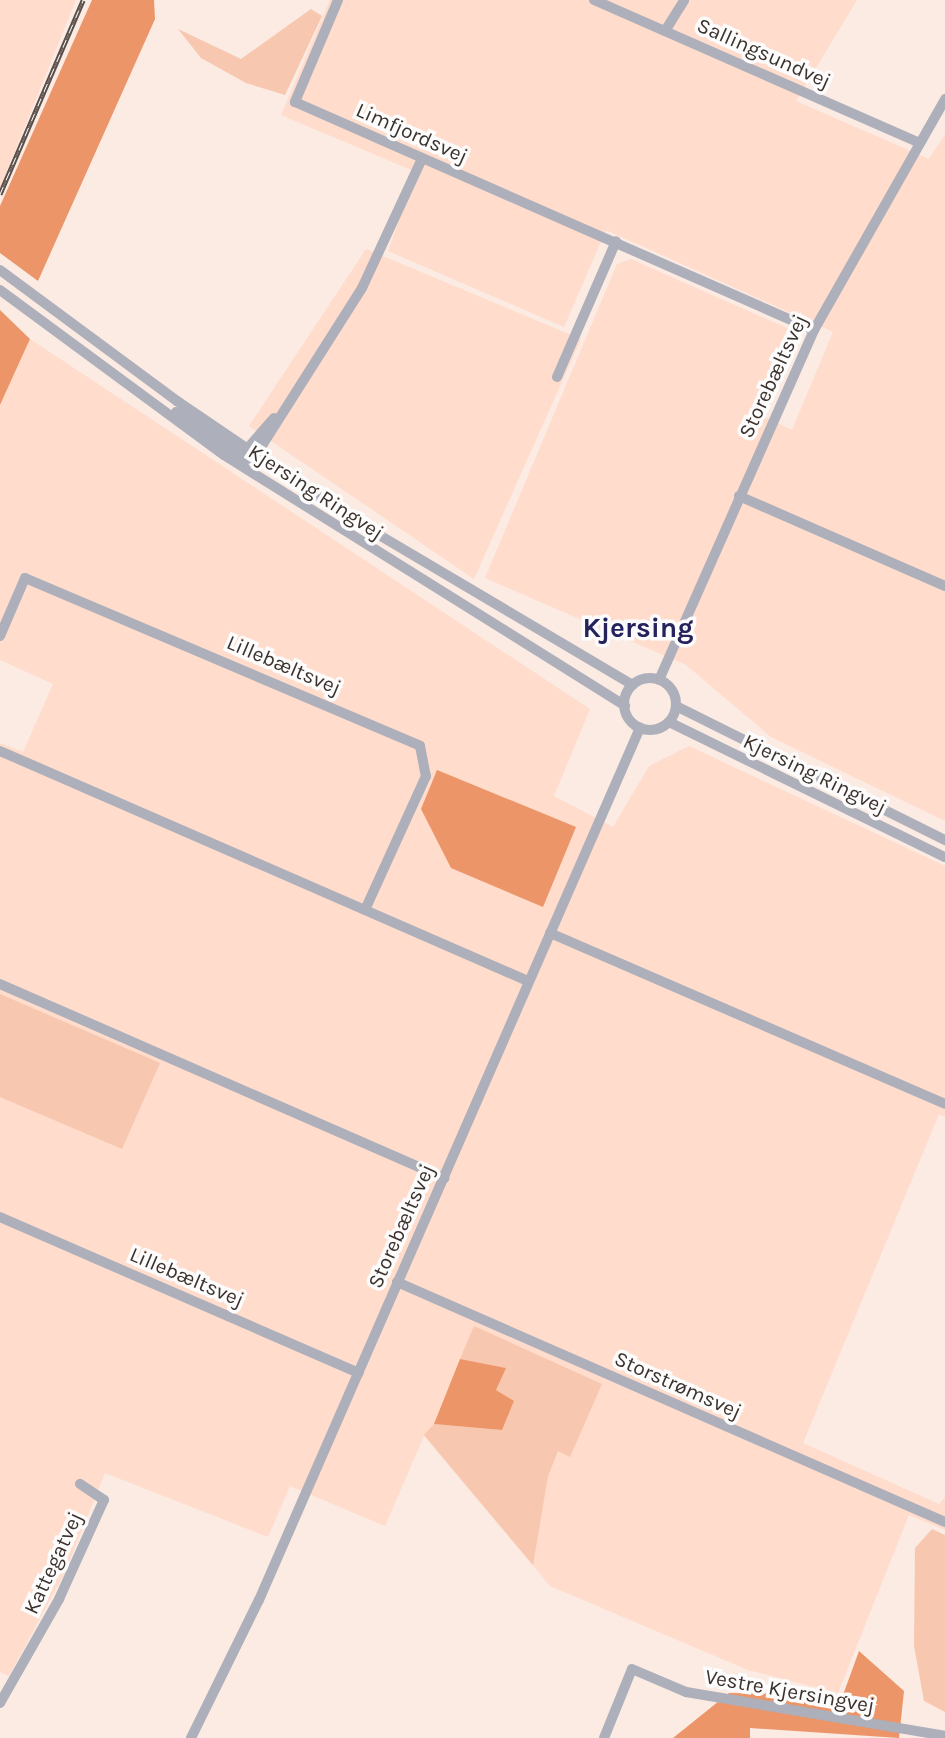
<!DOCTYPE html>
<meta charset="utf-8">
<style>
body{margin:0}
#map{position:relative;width:945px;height:1738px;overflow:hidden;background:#fbebe3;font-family:Karla,sans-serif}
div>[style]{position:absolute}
.built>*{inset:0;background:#ffdccc}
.green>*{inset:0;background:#f7c7af}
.forest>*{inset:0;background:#eb9568}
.minor>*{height:10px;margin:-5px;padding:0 5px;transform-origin:5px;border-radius:5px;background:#adafba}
.minor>.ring{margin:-5px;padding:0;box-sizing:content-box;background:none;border:10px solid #adafba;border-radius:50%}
.rail>*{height:5px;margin-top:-2.5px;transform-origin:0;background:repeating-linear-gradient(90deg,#fcfcfc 0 8px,#5a4f4a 0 16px);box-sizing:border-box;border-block:2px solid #5a4f4a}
span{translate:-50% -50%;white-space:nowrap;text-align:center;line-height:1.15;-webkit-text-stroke:7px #fcfcfc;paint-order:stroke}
.street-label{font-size:21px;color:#3c322d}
.district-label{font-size:28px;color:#25225c;font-weight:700}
</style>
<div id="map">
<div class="built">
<i style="clip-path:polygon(0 0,76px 0,0 188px)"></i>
<i style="clip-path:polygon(330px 0,857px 0,796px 101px,929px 159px,945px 134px,945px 821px,771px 737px,686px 665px,485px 578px,617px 264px,631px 259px,789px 329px,794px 341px,761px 415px,792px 430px,833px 332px,606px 230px,564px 327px,388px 251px,416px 172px,281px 115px)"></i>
<i style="clip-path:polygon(366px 249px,581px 339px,474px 579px,249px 426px)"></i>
<i style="clip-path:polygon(30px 339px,590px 709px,554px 796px,613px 827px,649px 766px,689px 746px,945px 866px,945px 1117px,939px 1114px,803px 1443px,939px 1504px,945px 1497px,945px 1530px,909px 1515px,838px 1693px,748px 1670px,550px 1586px,424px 1436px,385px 1526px,290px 1486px,268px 1537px,105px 1473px,64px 1574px,9px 1676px,0 1672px,0 743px,23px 752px,53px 684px,0 660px,0 405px)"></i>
</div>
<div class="green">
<i style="clip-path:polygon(311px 9px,322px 16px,285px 95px,246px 83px,201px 58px,178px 29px,241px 59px)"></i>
<i style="clip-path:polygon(0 994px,160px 1063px,122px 1149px,0 1097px)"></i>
<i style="clip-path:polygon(474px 1326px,602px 1384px,570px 1457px,558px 1451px,548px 1476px,533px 1565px,424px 1435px,434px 1424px,502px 1430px,514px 1401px,496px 1390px,505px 1368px,460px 1359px)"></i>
<i style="clip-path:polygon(932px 1529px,945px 1535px,945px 1712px,924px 1701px,914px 1646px,915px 1548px)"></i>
</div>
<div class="forest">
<i style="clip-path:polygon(92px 0,154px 0,155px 19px,38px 281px,0 253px,0 206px)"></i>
<i style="clip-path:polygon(0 310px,30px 339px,0 405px)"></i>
<i style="clip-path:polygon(437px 770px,576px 827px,543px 907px,451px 868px,421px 809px)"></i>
<i style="clip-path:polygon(460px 1359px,506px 1368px,496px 1390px,514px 1401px,502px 1430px,434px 1424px)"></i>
<i style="clip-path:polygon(859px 1651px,904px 1691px,899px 1738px,750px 1728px,750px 1738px,673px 1738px,729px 1693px,843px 1695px)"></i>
</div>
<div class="minor">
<i style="left:338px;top:0;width:111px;rotate:112.9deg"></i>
<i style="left:295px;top:102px;width:567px;rotate:23.72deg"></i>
<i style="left:594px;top:0;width:354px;rotate:23.7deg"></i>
<i style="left:665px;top:31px;width:36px;rotate:-58deg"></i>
<i style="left:0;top:270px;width:220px;rotate:36.5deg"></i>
<i style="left:177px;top:401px;width:205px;rotate:34.1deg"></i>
<i style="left:347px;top:516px;width:332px;rotate:30.6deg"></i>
<i style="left:0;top:290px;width:278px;rotate:36.4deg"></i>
<i style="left:224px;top:455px;width:473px;rotate:32deg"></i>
<i style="left:557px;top:377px;width:148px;rotate:-66.5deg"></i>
<i style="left:176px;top:412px;width:85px;rotate:33.5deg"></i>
<i style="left:247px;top:459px;width:10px;rotate:-24deg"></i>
<i style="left:247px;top:449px;width:41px;rotate:-48.9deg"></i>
<i style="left:256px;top:455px;width:198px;rotate:-57.6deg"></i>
<i style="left:362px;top:288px;width:142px;rotate:-65.1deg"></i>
<i style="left:739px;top:496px;width:225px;rotate:23.6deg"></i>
<i style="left:0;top:636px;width:63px;rotate:-66.7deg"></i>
<i style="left:25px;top:578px;width:429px;rotate:23deg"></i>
<i style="left:420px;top:746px;width:31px;rotate:79deg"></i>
<i style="left:426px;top:776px;width:147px;rotate:114.5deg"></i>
<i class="ring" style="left:624px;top:678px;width:42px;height:42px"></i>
<i style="left:659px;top:680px;width:383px;rotate:-66.1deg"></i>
<i style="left:814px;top:330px;width:266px;rotate:-60.4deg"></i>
<i style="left:676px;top:706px;width:301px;rotate:26.5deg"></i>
<i style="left:669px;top:722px;width:307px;rotate:26.1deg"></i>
<i style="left:0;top:751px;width:576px;rotate:23.54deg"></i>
<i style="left:550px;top:933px;width:430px;rotate:23.4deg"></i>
<i style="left:0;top:984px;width:485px;rotate:23.6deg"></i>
<i style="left:0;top:1217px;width:391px;rotate:23.5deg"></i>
<i style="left:397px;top:1282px;width:598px;rotate:23.65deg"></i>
<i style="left:0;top:1703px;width:120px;rotate:-60.4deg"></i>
<i style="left:59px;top:1599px;width:109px;rotate:-65.6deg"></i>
<i style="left:104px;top:1500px;width:29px;rotate:-146deg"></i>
<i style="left:191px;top:1738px;width:154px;rotate:-63.8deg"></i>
<i style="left:259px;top:1600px;width:952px;rotate:-66.4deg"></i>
<i style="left:604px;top:1738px;width:74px;rotate:-67.9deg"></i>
<i style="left:632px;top:1669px;width:59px;rotate:23.1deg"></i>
<i style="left:686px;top:1692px;width:263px;rotate:9.6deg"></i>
</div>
<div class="rail">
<i style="left:0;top:194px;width:211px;rotate:-66.8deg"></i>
</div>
<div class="street-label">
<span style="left:764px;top:53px;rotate:24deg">Sallingsundvej</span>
<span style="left:412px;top:133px;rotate:24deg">Limfjordsvej</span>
<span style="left:773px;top:376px;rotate:-65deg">Storebæltsvej</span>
<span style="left:316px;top:492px;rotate:33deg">Kjersing Ringvej</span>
<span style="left:284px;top:665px;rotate:23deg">Lillebæltsvej</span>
<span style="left:815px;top:774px;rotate:26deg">Kjersing Ringvej</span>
<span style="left:401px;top:1226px;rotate:-66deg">Storebæltsvej</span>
<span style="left:187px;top:1277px;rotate:23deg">Lillebæltsvej</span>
<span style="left:678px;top:1385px;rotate:24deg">Storstrømsvej</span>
<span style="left:53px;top:1563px;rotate:-65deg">Kattegatvej</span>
<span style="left:790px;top:1691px;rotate:10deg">Vestre Kjersingvej</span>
</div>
<div class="district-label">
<span style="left:638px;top:628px">Kjersing</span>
</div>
</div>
